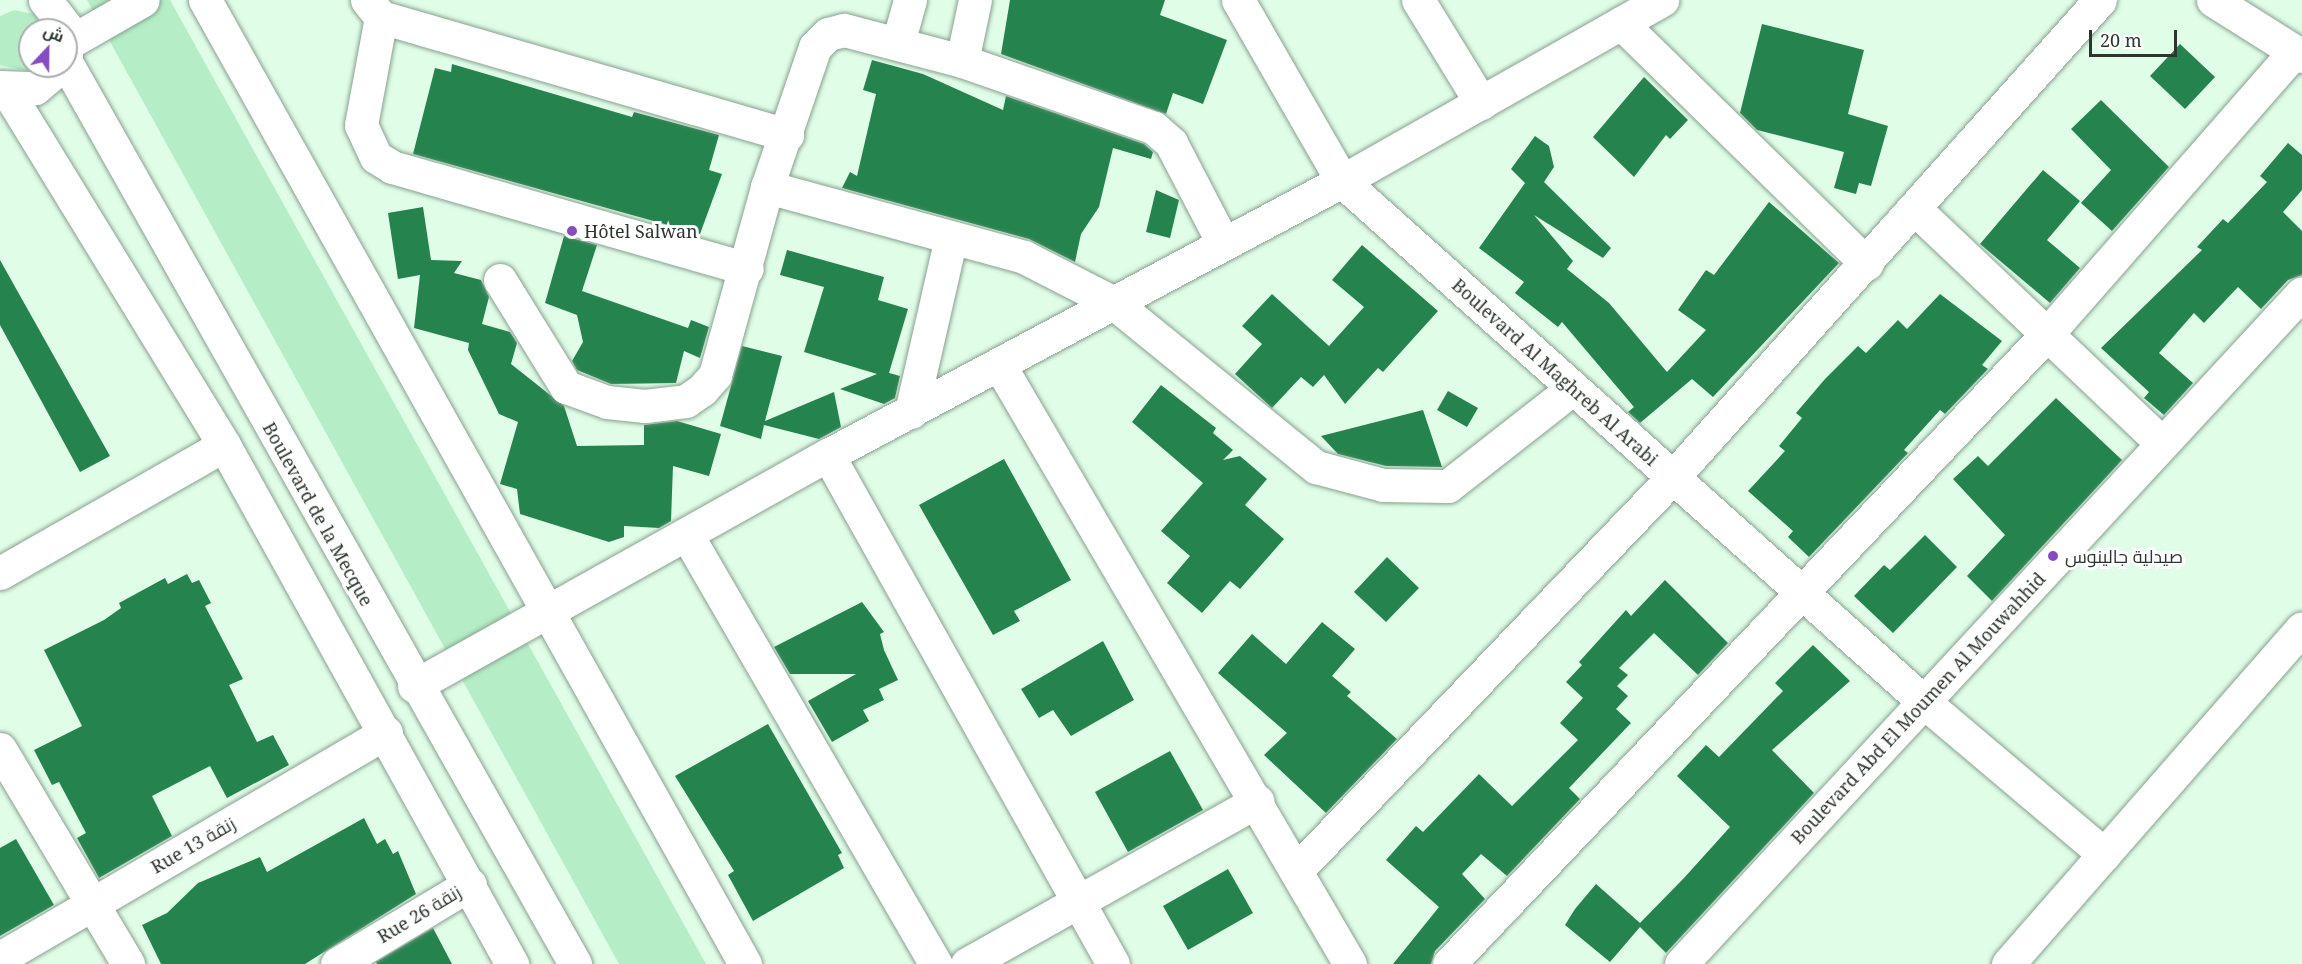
<!DOCTYPE html>
<meta charset="utf-8">
<style>
body{margin:0}
#map{position:relative;width:2302px;height:964px;overflow:hidden;background:#e0fde8;font-family:"Noto Serif",Cairo,serif}
div>[style]{position:absolute}
.green>*{inset:0;background:#b5eec6}
.building>*{inset:0;background:#25834e}
.roads{filter:drop-shadow(0 0 2px #87a18e) drop-shadow(0 0 2px #87a18e)}
.minor>*{height:33px;margin:-16.5px;padding:0 16.5px;transform-origin:16.5px;border-radius:16.5px;background:#fff}
.major>*{height:33px;margin:-16.5px;padding:0 16.5px;transform-origin:16.5px;border-radius:16.5px;background:#fff}
.dots>*{width:16px;height:16px;translate:-50% -50%;box-sizing:border-box;border:3px solid #fff;border-radius:50%}
span{translate:-50% -50%;white-space:nowrap;text-align:center;line-height:1.15;-webkit-text-stroke:6px #fff;paint-order:stroke}
.poi-label{font-size:18px;color:#2b362e}
.left{translate:0 -50%;text-align:left}
.street-label{font-size:18px;color:#2b362e}
.north{position:absolute;left:18px;top:18px;width:60px;height:60px;box-sizing:border-box;background:#fff;border:2px solid #aaafab;border-radius:50%;rotate:22deg;font-size:16px;font-weight:700;line-height:24px;text-align:center;color:#2b362e}
.north::after{content:'';display:block;margin:auto;width:21px;height:27px;background:#864bc1;clip-path:polygon(50% 0,100% 100%,50% 72%,0 100%)}
.scale{position:absolute;left:2089px;top:30px;width:88px;height:27px;box-sizing:border-box;border:3px solid #2b362e;border-top:0;padding-left:8px;font-size:18px;line-height:21px;white-space:nowrap;color:#2b362e;-webkit-text-stroke:4px #fff;paint-order:stroke}
</style>
<div id="map">
<div class="green">
<i style="clip-path:polygon(87px 0,170px 0,706px 964px,619px 964px)"></i>
<i style="clip-path:polygon(14px 10px,34px 14px,48px 30px,30px 30px,30px 66px,38px 66px,27px 71px,0 65px,0 16px)"></i>
</div>
<div class="building">
<i style="clip-path:polygon(1010px 0,1165px 0,1160px 15px,1227px 40px,1203px 104px,1173px 93px,1166px 114px,1001px 54px)"></i>
<i style="clip-path:polygon(1762px 24px,1864px 50px,1848px 114px,1888px 126px,1871px 186px,1859px 183px,1856px 194px,1834px 188px,1844px 152px,1757px 130px,1740px 113px)"></i>
<i style="clip-path:polygon(2180px 44px,2215px 77px,2185px 109px,2150px 76px)"></i>
<i style="clip-path:polygon(872px 60px,923px 74px,1003px 110px,1006px 96px,1144px 144px,1153px 152px,1151px 159px,1113px 148px,1099px 207px,1081px 234px,1075px 262px,1029px 239px,842px 188px,850px 172px,857px 176px,876px 94px,863px 90px)"></i>
<i style="clip-path:polygon(452px 64px,632px 117px,634px 112px,719px 135px,709px 170px,722px 174px,700px 234px,413px 154px,435px 68px,451px 72px)"></i>
<i style="clip-path:polygon(1644px 77px,1688px 120px,1670px 139px,1666px 135px,1634px 177px,1593px 137px)"></i>
<i style="clip-path:polygon(2101px 100px,2169px 167px,2112px 231px,2081px 203px,2111px 170px,2071px 129px)"></i>
<i style="clip-path:polygon(1535px 136px,1549px 146px,1554px 167px,1544px 182px,1611px 248px,1603px 258px,1534px 215px,1573px 261px,1567px 269px,1609px 303px,1667px 372px,1706px 330px,1678px 310px,1706px 270px,1714px 275px,1769px 202px,1839px 263px,1713px 397px,1692px 379px,1640px 423px,1628px 412px,1634px 407px,1562px 322px,1558px 327px,1515px 293px,1524px 282px,1479px 248px,1525px 183px,1511px 169px)"></i>
<i style="clip-path:polygon(2288px 143px,2302px 155px,2302px 190px,2283px 212px,2302px 231px,2302px 275px,2288px 280px,2261px 309px,2238px 287px,2204px 323px,2194px 313px,2159px 353px,2193px 383px,2164px 415px,2144px 398px,2149px 392px,2101px 348px,2202px 250px,2197px 247px,2223px 219px,2228px 223px,2267px 182px,2260px 176px)"></i>
<i style="clip-path:polygon(2043px 170px,2080px 201px,2047px 240px,2080px 268px,2050px 303px,1980px 244px)"></i>
<i style="clip-path:polygon(1156px 190px,1179px 200px,1170px 238px,1146px 232px)"></i>
<i style="clip-path:polygon(423px 207px,431px 260px,462px 261px,454px 273px,481px 280px,489px 297px,482px 324px,510px 332px,517px 343px,511px 364px,564px 406px,577px 446px,644px 445px,644px 425px,677px 421px,721px 434px,709px 476px,673px 466px,671px 521px,659px 528px,624px 526px,624px 537px,609px 542px,520px 514px,517px 489px,500px 484px,518px 422px,499px 414px,468px 350px,469px 343px,414px 328px,420px 275px,398px 279px,388px 213px)"></i>
<i style="clip-path:polygon(564px 236px,597px 245px,582px 291px,688px 328px,691px 320px,709px 327px,700px 358px,684px 351px,676px 383px,611px 384px,577px 370px,572px 361px,583px 342px,577px 315px,545px 303px)"></i>
<i style="clip-path:polygon(1362px 245px,1438px 311px,1383px 372px,1378px 368px,1345px 404px,1324px 375px,1313px 387px,1301px 377px,1272px 408px,1235px 374px,1262px 344px,1242px 326px,1272px 294px,1329px 346px,1364px 307px,1332px 280px)"></i>
<i style="clip-path:polygon(787px 250px,884px 277px,878px 300px,908px 309px,889px 373px,900px 376px,895px 398px,884px 404px,840px 389px,877px 374px,804px 352px,824px 287px,780px 275px)"></i>
<i style="clip-path:polygon(0 260px,110px 456px,80px 472px,0 325px)"></i>
<i style="clip-path:polygon(1940px 294px,2002px 341px,1982px 365px,1988px 369px,1945px 414px,1940px 410px,1904px 450px,1908px 453px,1809px 557px,1788px 537px,1793px 531px,1748px 491px,1785px 451px,1779px 446px,1802px 418px,1796px 413px,1825px 379px,1858px 346px,1866px 353px,1898px 320px,1907px 329px)"></i>
<i style="clip-path:polygon(742px 346px,782px 356px,765px 421px,834px 392px,841px 427px,819px 439px,764px 425px,761px 439px,720px 426px)"></i>
<i style="clip-path:polygon(1161px 385px,1216px 428px,1213px 433px,1233px 450px,1223px 460px,1240px 456px,1267px 479px,1245px 505px,1284px 539px,1240px 589px,1230px 581px,1202px 613px,1167px 583px,1190px 556px,1161px 531px,1203px 483px,1132px 422px)"></i>
<i style="clip-path:polygon(1448px 391px,1478px 408px,1467px 427px,1437px 410px)"></i>
<i style="clip-path:polygon(2056px 398px,2122px 460px,1992px 601px,1967px 576px,2005px 535px,1953px 479px,1978px 456px,1988px 466px)"></i>
<i style="clip-path:polygon(1423px 410px,1442px 467px,1386px 466px,1338px 454px,1321px 436px)"></i>
<i style="clip-path:polygon(1004px 459px,1071px 580px,1014px 611px,1020px 621px,993px 635px,919px 505px)"></i>
<i style="clip-path:polygon(1925px 535px,1957px 567px,1893px 633px,1854px 596px,1884px 565px,1890px 570px)"></i>
<i style="clip-path:polygon(1387px 557px,1419px 588px,1386px 622px,1354px 592px)"></i>
<i style="clip-path:polygon(187px 574px,192px 583px,199px 580px,211px 603px,205px 606px,243px 679px,229px 685px,257px 742px,273px 735px,289px 765px,227px 798px,210px 766px,152px 796px,172px 836px,99px 878px,77px 838px,86px 833px,59px 782px,52px 785px,34px 750px,82px 726px,44px 650px,104px 620px,121px 608px,119px 603px,165px 578px,168px 584px)"></i>
<i style="clip-path:polygon(1665px 580px,1728px 643px,1698px 675px,1654px 633px,1619px 668px,1628px 675px,1617px 686px,1628px 696px,1616px 709px,1631px 723px,1569px 788px,1580px 799px,1507px 876px,1481px 854px,1462px 874px,1485px 899px,1435px 951px,1431px 964px,1393px 964px,1439px 907px,1386px 860px,1416px 826px,1423px 832px,1479px 774px,1512px 806px,1578px 740px,1560px 723px,1583px 698px,1566px 682px,1582px 665px,1579px 662px,1626px 610px,1631px 616px)"></i>
<i style="clip-path:polygon(862px 602px,884px 632px,880px 634px,884px 650px,898px 680px,879px 689px,884px 700px,863px 710px,869px 721px,832px 742px,808px 701px,856px 674px,790px 674px,774px 647px)"></i>
<i style="clip-path:polygon(1322px 622px,1355px 649px,1332px 676px,1351px 692px,1347px 696px,1397px 739px,1326px 813px,1264px 755px,1287px 733px,1218px 673px,1252px 634px,1286px 664px)"></i>
<i style="clip-path:polygon(1103px 641px,1134px 700px,1071px 736px,1053px 710px,1039px 718px,1021px 689px)"></i>
<i style="clip-path:polygon(1813px 645px,1850px 681px,1772px 750px,1814px 793px,1666px 953px,1640px 927px,1610px 962px,1565px 925px,1575px 909px,1596px 884px,1640px 923px,1684px 878px,1730px 827px,1677px 776px,1706px 745px,1719px 757px,1783px 691px,1775px 683px)"></i>
<i style="clip-path:polygon(768px 724px,842px 853px,838px 855px,844px 868px,753px 921px,728px 875px,734px 871px,675px 776px)"></i>
<i style="clip-path:polygon(1170px 751px,1203px 810px,1128px 852px,1095px 792px)"></i>
<i style="clip-path:polygon(364px 818px,377px 844px,385px 839px,393px 854px,398px 851px,416px 894px,305px 964px,161px 964px,142px 925px,167px 913px,198px 883px,260px 857px,267px 872px)"></i>
<i style="clip-path:polygon(16px 839px,54px 905px,0 936px,0 848px)"></i>
<i style="clip-path:polygon(1228px 869px,1253px 913px,1188px 950px,1163px 906px)"></i>
<i style="clip-path:polygon(433px 928px,452px 964px,377px 964px,376px 962px)"></i>
</div>
<div class="roads">
<div class="minor">
<i style="left:205px;top:0;width:1105px;rotate:60.74deg"></i>
<i style="left:367px;top:0;width:22px;rotate:51deg"></i>
<i style="left:381px;top:17px;width:423px;rotate:16.2deg"></i>
<i style="left:1238px;top:0;width:209px;rotate:60.1deg"></i>
<i style="left:1342px;top:181px;width:781px;rotate:41.83deg"></i>
<i style="left:1924px;top:702px;width:236px;rotate:40.2deg"></i>
<i style="left:1418px;top:0;width:121px;rotate:58.5deg"></i>
<i style="left:2213px;top:0;width:105px;rotate:32.2deg"></i>
<i style="left:381px;top:17px;width:110px;rotate:100.5deg"></i>
<i style="left:361px;top:125px;width:35px;rotate:65deg"></i>
<i style="left:376px;top:157px;width:19px;rotate:32deg"></i>
<i style="left:392px;top:167px;width:369px;rotate:16deg"></i>
<i style="left:1621px;top:23px;width:344px;rotate:44.4deg"></i>
<i style="left:68px;top:43px;width:86px;rotate:-29.8deg"></i>
<i style="left:898px;top:43px;width:45px;rotate:-74.4deg"></i>
<i style="left:962px;top:61px;width:62px;rotate:-78deg"></i>
<i style="left:767px;top:187px;width:266px;rotate:15.2deg"></i>
<i style="left:1024px;top:257px;width:101px;rotate:27.1deg"></i>
<i style="left:1114px;top:303px;width:260px;rotate:39.1deg"></i>
<i style="left:1316px;top:467px;width:69px;rotate:15deg"></i>
<i style="left:1383px;top:485px;width:65px;rotate:0.9deg"></i>
<i style="left:1448px;top:486px;width:159px;rotate:-38.1deg"></i>
<i style="left:1914px;top:208px;width:342px;rotate:43.5deg"></i>
<i style="left:500px;top:280px;width:126px;rotate:58.3deg"></i>
<i style="left:566px;top:387px;width:44px;rotate:20.1deg"></i>
<i style="left:607px;top:402px;width:38px;rotate:6deg"></i>
<i style="left:645px;top:406px;width:41px;rotate:-7deg"></i>
<i style="left:686px;top:401px;width:19px;rotate:-35deg"></i>
<i style="left:702px;top:390px;width:20px;rotate:-49deg"></i>
<i style="left:715px;top:375px;width:195px;rotate:-74.5deg"></i>
<i style="left:767px;top:187px;width:148px;rotate:-71.1deg"></i>
<i style="left:815px;top:47px;width:18px;rotate:-45deg"></i>
<i style="left:828px;top:34px;width:16px;rotate:-14deg"></i>
<i style="left:844px;top:30px;width:122px;rotate:14.7deg"></i>
<i style="left:962px;top:61px;width:203px;rotate:19.2deg"></i>
<i style="left:1154px;top:128px;width:23px;rotate:41deg"></i>
<i style="left:1171px;top:143px;width:113px;rotate:62.5deg"></i>
<i style="left:1000px;top:366px;width:693px;rotate:59.66deg"></i>
<i style="left:911px;top:412px;width:179px;rotate:-77.1deg"></i>
<i style="left:828px;top:455px;width:583px;rotate:60.75deg"></i>
<i style="left:687px;top:535px;width:496px;rotate:59.9deg"></i>
<i style="left:0;top:573px;width:258px;rotate:-29.7deg"></i>
<i style="left:414px;top:686px;width:474px;rotate:-29.2deg"></i>
<i style="left:828px;top:455px;width:582px;rotate:-28.06deg"></i>
<i style="left:1342px;top:181px;width:368px;rotate:-29.5deg"></i>
<i style="left:0;top:749px;width:250px;rotate:59.2deg"></i>
<i style="left:1296px;top:871px;width:545px;rotate:-46.26deg"></i>
<i style="left:1673px;top:477px;width:640px;rotate:-48.17deg"></i>
<i style="left:0;top:958px;width:447px;rotate:-30.3deg"></i>
<i style="left:337px;top:964px;width:155px;rotate:-31deg"></i>
<i style="left:967px;top:964px;width:333px;rotate:-29.3deg"></i>
<i style="left:1449px;top:964px;width:870px;rotate:-46.49deg"></i>
<i style="left:2048px;top:333px;width:373px;rotate:-48.8deg"></i>
<i style="left:1681px;top:964px;width:914px;rotate:-47.22deg"></i>
<i style="left:2008px;top:964px;width:446px;rotate:-48.8deg"></i>
</div>
<div class="major">
<i style="left:45px;top:0;width:33px;rotate:52deg"></i>
<i style="left:65px;top:26px;width:29px;rotate:88deg"></i>
<i style="left:66px;top:62px;width:1036px;rotate:60.56deg"></i>
<i style="left:0;top:87px;width:35px;rotate:2deg"></i>
<i style="left:35px;top:88px;width:34px;rotate:-40deg"></i>
<i style="left:6px;top:89px;width:417px;rotate:58.5deg"></i>
<i style="left:224px;top:445px;width:594px;rotate:60.97deg"></i>
</div>
</div>
<div class="dots">
<i style="left:572px;top:231px;background:#864bc1"></i>
<i style="left:2053px;top:556px;background:#864bc1"></i>
</div>
<div class="poi-label">
<span class="left" style="left:584px;top:231px">Hôtel Salwan</span>
<span class="left" style="left:2065px;top:556px">صيدلية جالينوس</span>
</div>
<div class="street-label">
<span style="left:1555px;top:372px;rotate:42deg">Boulevard Al Maghreb Al Arabi</span>
<span style="left:318px;top:514px;rotate:61deg">Boulevard de la Mecque</span>
<span style="left:1918px;top:708px;rotate:-47deg">Boulevard Abd El Moumen Al Mouwahhid</span>
<span style="left:193px;top:845px;rotate:-30deg">Rue 13 زنقة</span>
<span style="left:419px;top:914px;rotate:-31deg">Rue 26 زنقة</span>
</div>
<div class="north">ش</div>
<div class="scale">20 m</div>
</div>
